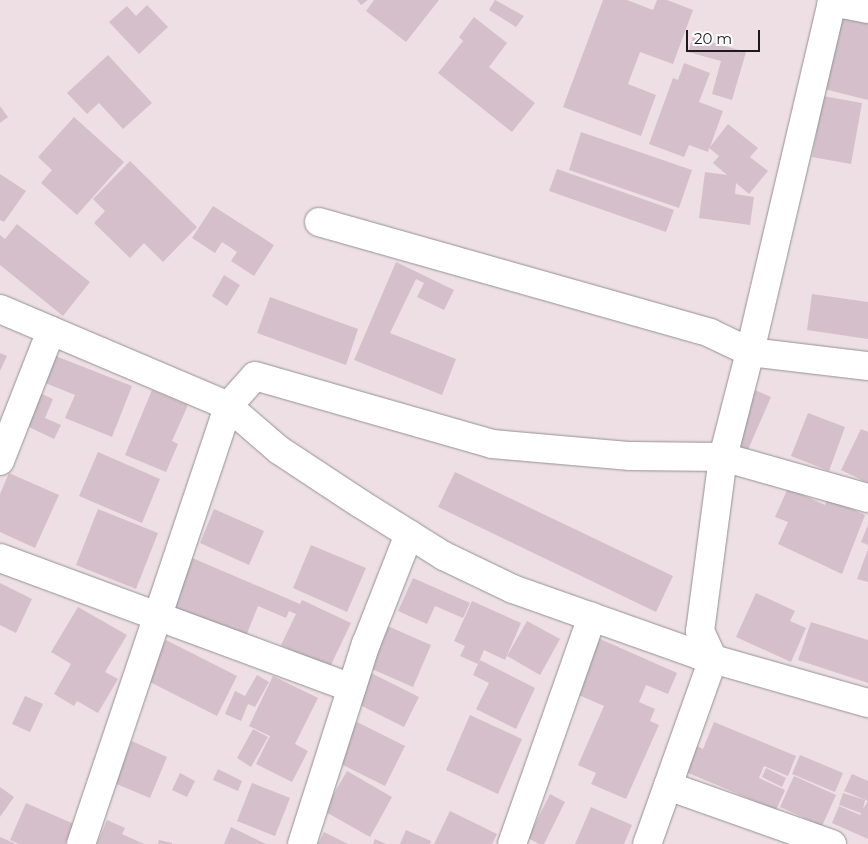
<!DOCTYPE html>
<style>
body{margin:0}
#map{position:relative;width:868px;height:844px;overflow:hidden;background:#eedfe4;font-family:Montserrat,sans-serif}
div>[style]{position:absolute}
.building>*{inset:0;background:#d5bfcb}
.roads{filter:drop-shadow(0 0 1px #929292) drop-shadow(0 0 1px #929292)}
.minor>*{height:28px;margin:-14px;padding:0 14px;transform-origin:14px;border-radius:14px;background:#fff}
span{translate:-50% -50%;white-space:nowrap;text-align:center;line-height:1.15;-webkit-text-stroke:4.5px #fff;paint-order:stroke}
.scale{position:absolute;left:686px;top:30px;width:74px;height:22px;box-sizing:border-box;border:2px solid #1b1b1b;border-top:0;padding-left:6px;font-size:15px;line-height:18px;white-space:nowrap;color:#1b1b1b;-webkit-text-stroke:4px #fff;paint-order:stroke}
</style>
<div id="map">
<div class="building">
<i style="clip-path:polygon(357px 0,368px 0,361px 5px)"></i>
<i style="clip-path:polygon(374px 0,439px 0,406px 42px,366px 11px)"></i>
<i style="clip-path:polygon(495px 0,524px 16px,516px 27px,489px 10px)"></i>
<i style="clip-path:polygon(603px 0,627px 0,653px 10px,657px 0,667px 0,693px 10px,673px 64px,640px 52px,628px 84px,656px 95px,641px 136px,563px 107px)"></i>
<i style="clip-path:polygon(147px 5px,168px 27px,139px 54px,109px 22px,127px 6px,136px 16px)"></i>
<i style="clip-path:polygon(834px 9px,868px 17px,868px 100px,824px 89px)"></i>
<i style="clip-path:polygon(474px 17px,507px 43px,489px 67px,535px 103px,512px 132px,438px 73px,463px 41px,459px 37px)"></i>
<i style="clip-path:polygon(693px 37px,746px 52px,732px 100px,712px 94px,721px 61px,688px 52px)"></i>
<i style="clip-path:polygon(108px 55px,152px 103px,123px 129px,99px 103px,87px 114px,67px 93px)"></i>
<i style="clip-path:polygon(684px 63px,710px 73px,699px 102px,723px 111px,710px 147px,728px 124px,758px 148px,750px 157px,768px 171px,749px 194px,736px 183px,735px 194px,754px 197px,750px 225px,699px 218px,705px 172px,727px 175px,713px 163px,719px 156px,709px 148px,708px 152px,689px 145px,684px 157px,649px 144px,673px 78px,678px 80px)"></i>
<i style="clip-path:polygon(823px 96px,862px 103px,851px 164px,812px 157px)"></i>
<i style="clip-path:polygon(0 106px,8px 117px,0 123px)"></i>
<i style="clip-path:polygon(74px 117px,124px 162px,77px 215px,41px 183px,52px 170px,38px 157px)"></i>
<i style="clip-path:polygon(581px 132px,692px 170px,679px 208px,569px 170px)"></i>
<i style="clip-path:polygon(130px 161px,197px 227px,163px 262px,144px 243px,130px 258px,94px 223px,105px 211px,93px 199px)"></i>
<i style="clip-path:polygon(557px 169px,674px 210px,666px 232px,549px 191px)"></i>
<i style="clip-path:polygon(0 174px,26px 191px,4px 222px,0 220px)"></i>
<i style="clip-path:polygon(213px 206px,274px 245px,254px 276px,231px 261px,237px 252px,222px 242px,215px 253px,192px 238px)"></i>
<i style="clip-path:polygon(17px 224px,90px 282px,63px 316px,0 265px,0 235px,5px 239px)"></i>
<i style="clip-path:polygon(396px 262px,454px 290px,444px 310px,417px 297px,424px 283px,416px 279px,390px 333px,456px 359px,442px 395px,354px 360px)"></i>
<i style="clip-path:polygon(224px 275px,240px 285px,227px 306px,212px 296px)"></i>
<i style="clip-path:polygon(812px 294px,868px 302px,868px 339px,807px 330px)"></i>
<i style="clip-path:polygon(270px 297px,358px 329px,346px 365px,257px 333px)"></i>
<i style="clip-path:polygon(0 353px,7px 356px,0 371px)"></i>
<i style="clip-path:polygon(48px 353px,132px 386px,112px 437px,65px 418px,75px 395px,38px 380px)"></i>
<i style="clip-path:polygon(29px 388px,53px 399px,45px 418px,61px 425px,54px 439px,14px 420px)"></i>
<i style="clip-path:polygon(152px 390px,188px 405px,172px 441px,178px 444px,166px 472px,125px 455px)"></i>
<i style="clip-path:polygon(755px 390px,771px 397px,747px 452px,731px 446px)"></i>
<i style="clip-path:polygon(808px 413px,845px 427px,829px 471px,791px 456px)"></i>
<i style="clip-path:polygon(861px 429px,868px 432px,868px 483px,841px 470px)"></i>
<i style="clip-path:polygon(98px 452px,160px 479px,142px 523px,79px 496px)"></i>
<i style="clip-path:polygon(455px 472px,673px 576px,656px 612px,438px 507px)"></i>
<i style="clip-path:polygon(9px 473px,59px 495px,35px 548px,0 532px,0 494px)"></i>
<i style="clip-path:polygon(788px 488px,825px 505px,828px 498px,865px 515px,842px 574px,778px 544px,788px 522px,775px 517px)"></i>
<i style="clip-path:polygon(98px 509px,158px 533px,136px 589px,76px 565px)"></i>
<i style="clip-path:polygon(214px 509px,264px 531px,249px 565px,200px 543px)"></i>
<i style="clip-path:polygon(868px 525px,868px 545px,861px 542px)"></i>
<i style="clip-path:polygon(311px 545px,366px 568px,347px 612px,293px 588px)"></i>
<i style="clip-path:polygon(868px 549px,868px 582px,857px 579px)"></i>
<i style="clip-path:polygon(183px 554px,300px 604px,302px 600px,351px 623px,329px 669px,281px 645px,296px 614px,289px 611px,286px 618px,258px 606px,244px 641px,171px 610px)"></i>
<i style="clip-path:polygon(413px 578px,470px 603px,463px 618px,435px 606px,427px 624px,398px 611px)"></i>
<i style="clip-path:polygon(0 583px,32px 599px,16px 633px,0 625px)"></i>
<i style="clip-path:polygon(756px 593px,795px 611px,790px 621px,806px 628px,791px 662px,736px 637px)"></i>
<i style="clip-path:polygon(472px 601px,521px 623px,505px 660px,484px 650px,478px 664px,460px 656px,465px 646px,454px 641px)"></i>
<i style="clip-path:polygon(78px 607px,127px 635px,105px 672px,118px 679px,98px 713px,77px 701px,74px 706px,54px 694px,71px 664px,51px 652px)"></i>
<i style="clip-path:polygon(527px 621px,560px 639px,540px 675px,507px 656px)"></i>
<i style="clip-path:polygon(811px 622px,868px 640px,868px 683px,798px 660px)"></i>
<i style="clip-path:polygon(383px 624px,431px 645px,413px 687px,365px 666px)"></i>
<i style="clip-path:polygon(598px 638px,677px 673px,668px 694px,646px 685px,639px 702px,655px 709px,650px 721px,659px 725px,626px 799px,591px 784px,596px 773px,578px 765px,604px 706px,574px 693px)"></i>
<i style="clip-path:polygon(166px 640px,237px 676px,217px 716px,146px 680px)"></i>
<i style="clip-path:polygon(480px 660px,535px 688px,516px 729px,476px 709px,489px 683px,473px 675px)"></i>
<i style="clip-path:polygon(371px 673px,419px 697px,404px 727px,356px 703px)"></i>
<i style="clip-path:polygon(257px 675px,269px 682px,255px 707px,248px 704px,241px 721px,225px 714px,235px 691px,245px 696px)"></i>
<i style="clip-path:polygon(273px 676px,318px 698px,295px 744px,308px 751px,292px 782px,256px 764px,270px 736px,249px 726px)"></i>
<i style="clip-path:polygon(25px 696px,43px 704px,30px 732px,12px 724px)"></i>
<i style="clip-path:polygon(470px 715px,522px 739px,498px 794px,446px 770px)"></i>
<i style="clip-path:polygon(357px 722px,405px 746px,385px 786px,337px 762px)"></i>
<i style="clip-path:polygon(714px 722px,796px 756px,788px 776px,764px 766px,759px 778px,785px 790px,776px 810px,686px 772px,697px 746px,703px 749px)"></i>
<i style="clip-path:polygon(253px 729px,268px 737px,251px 767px,237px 758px)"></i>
<i style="clip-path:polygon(132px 741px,167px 757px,150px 798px,114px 783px)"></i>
<i style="clip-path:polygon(800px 755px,843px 773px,835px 792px,792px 774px)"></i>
<i style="clip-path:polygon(766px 768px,786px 778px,782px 787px,762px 777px)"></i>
<i style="clip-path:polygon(218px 769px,242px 781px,238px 791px,213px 780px)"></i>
<i style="clip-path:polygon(347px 771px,392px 797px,370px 837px,324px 811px)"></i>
<i style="clip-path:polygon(180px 773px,195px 781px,187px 797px,172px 790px)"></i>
<i style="clip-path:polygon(852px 774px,868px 781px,868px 801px,844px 791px)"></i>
<i style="clip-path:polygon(794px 776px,836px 795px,822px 826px,780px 807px)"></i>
<i style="clip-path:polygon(252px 783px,290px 798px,275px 836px,237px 821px)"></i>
<i style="clip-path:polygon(0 787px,14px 797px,0 817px)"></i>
<i style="clip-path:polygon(843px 793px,865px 800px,863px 809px,868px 801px,868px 839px,832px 823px,839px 806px,860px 815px,861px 813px,839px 805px)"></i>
<i style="clip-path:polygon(550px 794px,565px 802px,544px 844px,539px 844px,528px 838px)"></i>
<i style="clip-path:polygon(26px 803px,74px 824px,65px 844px,19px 844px,10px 840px)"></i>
<i style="clip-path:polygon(591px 807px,632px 825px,624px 844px,575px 844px)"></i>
<i style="clip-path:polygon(450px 811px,497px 834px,492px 844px,434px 844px)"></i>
<i style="clip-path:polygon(107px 820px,125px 828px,122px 834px,144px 844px,97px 844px)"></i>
<i style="clip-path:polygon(231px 827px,266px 844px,224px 844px)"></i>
<i style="clip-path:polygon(406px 830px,431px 841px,430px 844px,400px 844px)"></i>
<i style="clip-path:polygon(324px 832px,348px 844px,318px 844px)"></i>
<i style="clip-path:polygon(0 837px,16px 844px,0 844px)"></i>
<i style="clip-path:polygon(375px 839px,386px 844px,373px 844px)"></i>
<i style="clip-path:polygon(159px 840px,172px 843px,172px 844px,158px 844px)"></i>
</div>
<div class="roads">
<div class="minor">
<i style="left:868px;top:9px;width:37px;rotate:-169deg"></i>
<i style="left:832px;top:2px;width:359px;rotate:103.2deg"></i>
<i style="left:750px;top:352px;width:119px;rotate:6.8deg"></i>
<i style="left:319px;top:222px;width:406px;rotate:15.8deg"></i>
<i style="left:710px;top:333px;width:44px;rotate:25.4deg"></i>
<i style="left:750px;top:352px;width:108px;rotate:104.4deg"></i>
<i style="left:723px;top:457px;width:176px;rotate:97.5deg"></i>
<i style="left:700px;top:631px;width:31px;rotate:65deg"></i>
<i style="left:713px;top:659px;width:196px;rotate:109.6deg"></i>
<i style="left:0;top:309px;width:248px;rotate:23deg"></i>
<i style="left:228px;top:406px;width:67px;rotate:40.8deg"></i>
<i style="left:279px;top:450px;width:98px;rotate:33.4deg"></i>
<i style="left:361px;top:504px;width:98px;rotate:32.1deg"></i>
<i style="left:444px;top:556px;width:76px;rotate:25.6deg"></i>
<i style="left:513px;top:589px;width:197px;rotate:19.5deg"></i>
<i style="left:699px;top:655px;width:176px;rotate:15.9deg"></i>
<i style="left:0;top:461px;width:140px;rotate:-68.6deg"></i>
<i style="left:0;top:558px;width:375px;rotate:20.3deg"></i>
<i style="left:668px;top:786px;width:174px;rotate:19.5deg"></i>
<i style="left:81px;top:844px;width:462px;rotate:-71.4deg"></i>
<i style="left:228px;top:406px;width:40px;rotate:-48deg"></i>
<i style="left:255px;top:376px;width:247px;rotate:16deg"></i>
<i style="left:492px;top:444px;width:139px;rotate:5deg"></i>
<i style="left:630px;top:456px;width:93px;rotate:0.6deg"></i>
<i style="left:723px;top:457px;width:151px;rotate:15.8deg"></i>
<i style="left:302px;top:844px;width:210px;rotate:-72.3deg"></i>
<i style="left:366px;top:644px;width:118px;rotate:-68.6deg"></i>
<i style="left:512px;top:844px;width:241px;rotate:-70.6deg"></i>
</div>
</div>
<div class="scale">20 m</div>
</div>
